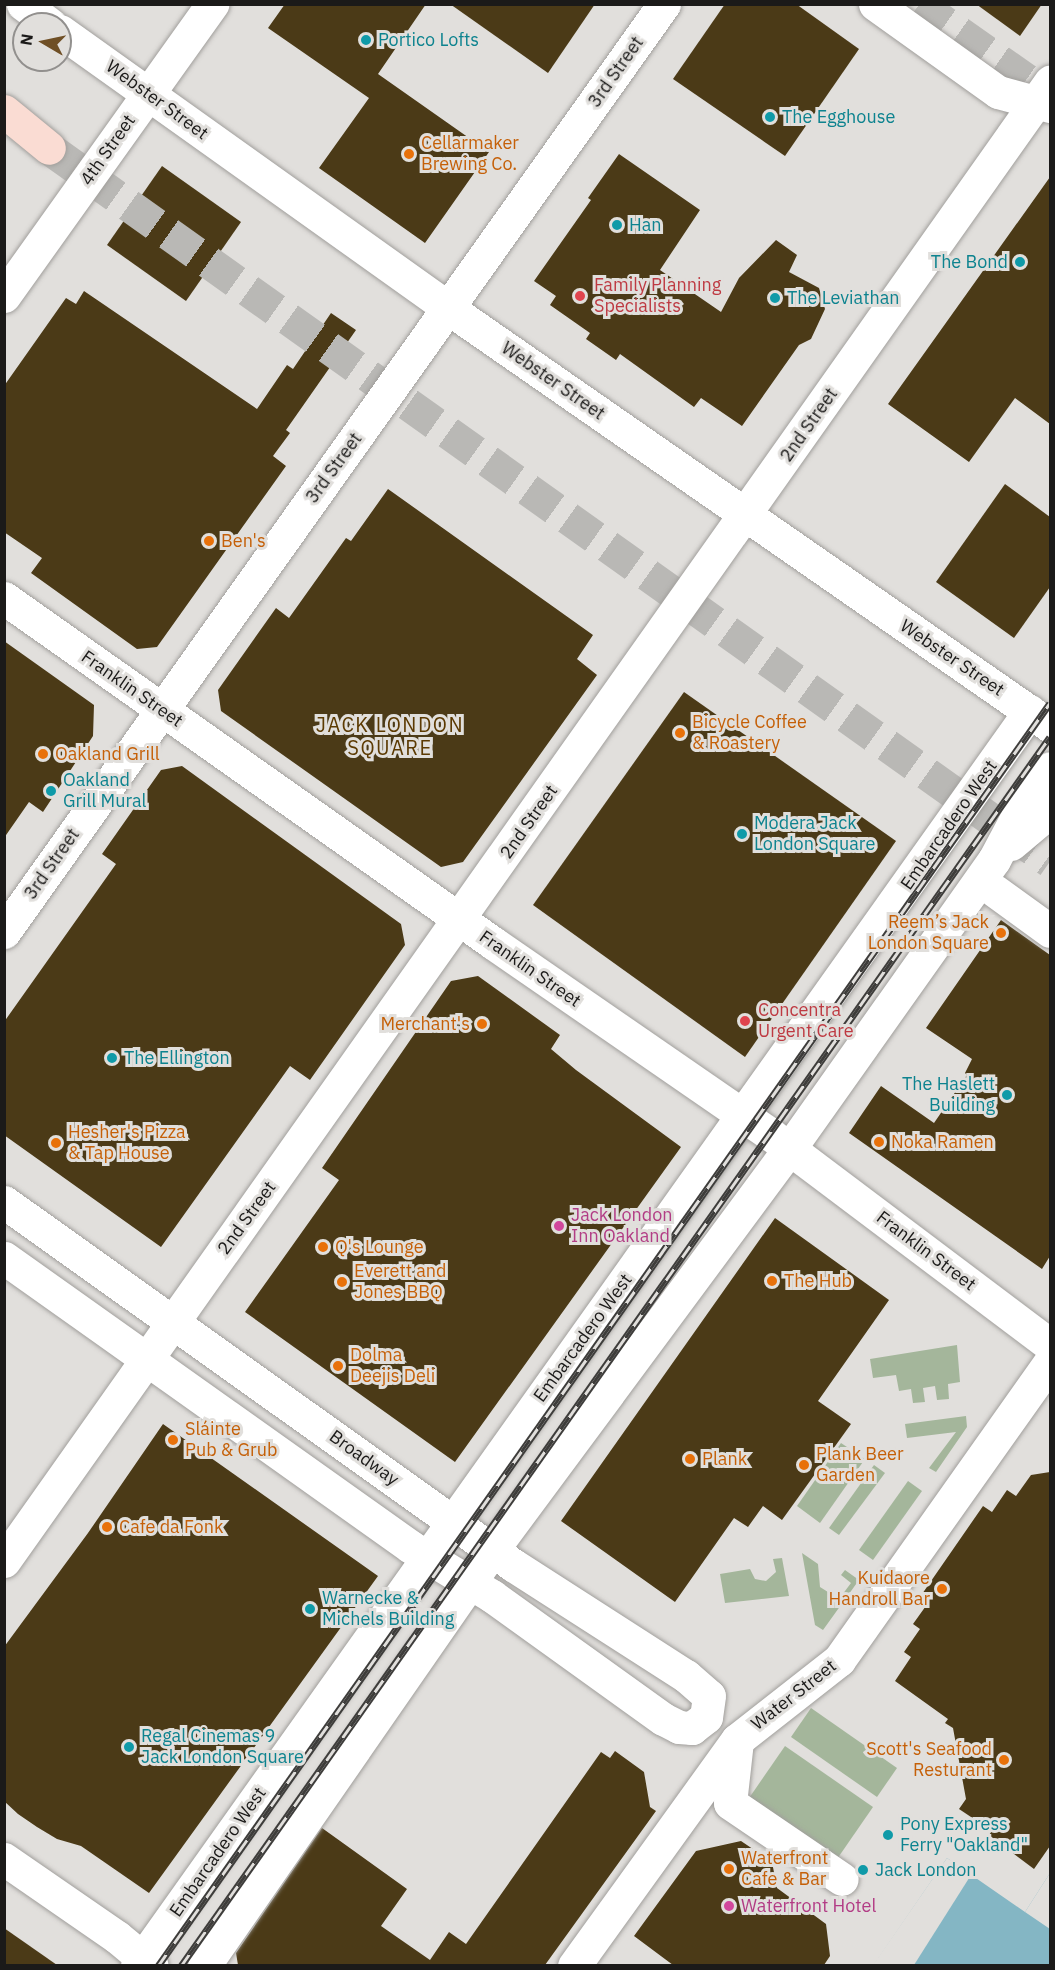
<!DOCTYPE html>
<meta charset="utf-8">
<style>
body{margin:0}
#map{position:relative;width:1055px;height:1970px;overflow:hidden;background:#e1dfdc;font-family:"IBM Plex Sans",sans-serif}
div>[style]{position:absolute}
.green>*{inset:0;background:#a4b69b}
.water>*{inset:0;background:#84b6c4}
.pier>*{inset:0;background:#e1dfdc}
.building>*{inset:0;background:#4b3a17}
.major-tunnel>*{height:33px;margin-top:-16.5px;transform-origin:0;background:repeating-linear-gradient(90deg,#b9b8b5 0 33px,transparent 0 49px)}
.roads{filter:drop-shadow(0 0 2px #a19f9c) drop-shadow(0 0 2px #a19f9c)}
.minor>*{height:33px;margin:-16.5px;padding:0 16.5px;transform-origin:16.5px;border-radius:16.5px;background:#fff}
.major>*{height:33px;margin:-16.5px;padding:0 16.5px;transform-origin:16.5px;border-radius:16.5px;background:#fadcd3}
.rail>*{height:7px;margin-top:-3.5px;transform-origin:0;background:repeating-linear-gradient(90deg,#e1dfdc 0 14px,#3e3d3b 0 28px);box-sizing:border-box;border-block:2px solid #3e3d3b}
.dots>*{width:16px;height:16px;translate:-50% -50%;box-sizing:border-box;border:3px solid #e1dfdc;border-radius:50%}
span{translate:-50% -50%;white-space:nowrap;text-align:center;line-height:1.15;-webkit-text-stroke:6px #e1dfdc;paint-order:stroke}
.culture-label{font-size:18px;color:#0d838f}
.left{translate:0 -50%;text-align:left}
.right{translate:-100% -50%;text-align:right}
.street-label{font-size:18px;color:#1b1a19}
.food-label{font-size:18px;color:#c56008}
.health-label{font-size:18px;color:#be3a42}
.hotel-label{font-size:18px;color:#b23c85}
.neighbourhood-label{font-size:20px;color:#5c3a02;letter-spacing:1.5px}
.frame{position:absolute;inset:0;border:6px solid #1b1a19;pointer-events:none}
.north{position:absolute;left:12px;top:12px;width:60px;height:60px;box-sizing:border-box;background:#e1dfdc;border:2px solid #92908e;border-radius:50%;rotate:279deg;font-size:16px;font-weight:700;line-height:24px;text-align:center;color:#1b1a19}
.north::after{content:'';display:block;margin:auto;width:21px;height:27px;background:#6f4f25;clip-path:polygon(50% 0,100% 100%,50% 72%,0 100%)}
</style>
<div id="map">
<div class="green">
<i style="clip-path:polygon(957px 1345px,960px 1382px,948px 1384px,949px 1399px,937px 1400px,935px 1386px,923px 1388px,925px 1402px,913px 1403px,911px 1389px,899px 1391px,896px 1375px,873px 1378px,870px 1359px)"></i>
<i style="clip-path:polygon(966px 1416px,967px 1427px,936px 1472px,929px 1468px,956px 1432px,907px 1438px,905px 1424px)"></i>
<i style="clip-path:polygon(841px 1443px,865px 1459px,820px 1523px,797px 1506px)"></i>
<i style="clip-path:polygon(874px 1465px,885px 1473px,839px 1535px,829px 1528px)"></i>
<i style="clip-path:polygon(908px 1481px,922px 1491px,873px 1560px,859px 1550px)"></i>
<i style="clip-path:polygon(802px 1553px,818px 1564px,820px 1587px,839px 1599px,851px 1583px,841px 1575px,845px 1570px,859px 1580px,823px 1630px,815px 1625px)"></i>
<i style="clip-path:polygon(782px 1558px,789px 1596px,725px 1603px,720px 1574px,750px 1569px,755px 1579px,766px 1581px,776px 1572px,773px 1559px)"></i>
<i style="clip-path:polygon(811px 1708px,897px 1768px,877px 1797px,791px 1737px)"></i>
<i style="clip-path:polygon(785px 1746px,873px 1807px,835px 1862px,747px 1801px)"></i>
</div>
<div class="water">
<i style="clip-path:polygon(947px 1858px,1025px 1912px,1050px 1873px,1050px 1965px,873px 1966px)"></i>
</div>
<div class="pier">
<i style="clip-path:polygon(947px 1858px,971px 1875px,914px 1965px,873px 1965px)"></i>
<i style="clip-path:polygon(1050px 1873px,1050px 1929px,1025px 1912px)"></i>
</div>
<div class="building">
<i style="clip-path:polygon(285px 4px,426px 4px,378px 74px,489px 152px,425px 243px,319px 168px,369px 98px,268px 28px)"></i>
<i style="clip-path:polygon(450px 4px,595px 4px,548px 73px)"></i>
<i style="clip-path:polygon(725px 4px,796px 4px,859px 49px,785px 156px,673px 79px)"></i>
<i style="clip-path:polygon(976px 4px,1042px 4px,1020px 36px)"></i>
<i style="clip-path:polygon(619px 154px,700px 210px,660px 270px,721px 312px,739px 278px,776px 240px,797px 255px,789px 272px,819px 288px,825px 309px,811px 339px,799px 345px,742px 426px,701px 398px,694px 407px,620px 354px,616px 360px,586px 339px,590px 333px,550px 305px,556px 296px,534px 281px,591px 200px,588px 198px)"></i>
<i style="clip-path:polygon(162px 166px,241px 222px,186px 301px,107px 245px)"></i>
<i style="clip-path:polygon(1050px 177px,1050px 424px,1015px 398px,969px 462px,888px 404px)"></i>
<i style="clip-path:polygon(84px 291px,257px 409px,287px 365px,293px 369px,331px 313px,356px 330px,286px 430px,290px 433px,273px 456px,286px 466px,157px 647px,137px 649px,31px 573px,42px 558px,4px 532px,4px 386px,66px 298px,76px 304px)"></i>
<i style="clip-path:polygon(1005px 484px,1050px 517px,1050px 587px,1014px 638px,936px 582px)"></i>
<i style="clip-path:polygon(388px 489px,593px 635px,577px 659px,597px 675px,463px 862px,441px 867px,221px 711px,218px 690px,276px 608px,289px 618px,346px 538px,351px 541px)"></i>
<i style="clip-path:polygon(4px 641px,94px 705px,93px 736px,43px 812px,29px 802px,4px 838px)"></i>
<i style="clip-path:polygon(684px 692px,896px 841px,745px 1057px,533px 905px)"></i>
<i style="clip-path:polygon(182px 766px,401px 924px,405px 945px,310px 1080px,290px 1066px,161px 1247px,4px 1135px,4px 1022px,116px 864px,102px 854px,161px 770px)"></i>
<i style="clip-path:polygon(1001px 920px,1050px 955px,1050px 1256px,1042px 1269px,849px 1133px,881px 1086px,934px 1123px,967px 1075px,965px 1073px,972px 1059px,926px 1028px)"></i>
<i style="clip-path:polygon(478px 976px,560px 1035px,551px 1049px,576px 1070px,681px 1147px,455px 1462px,245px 1312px,339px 1180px,322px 1168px,451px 981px)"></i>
<i style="clip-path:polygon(775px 1218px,889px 1300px,818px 1401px,851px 1424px,782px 1520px,763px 1506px,748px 1527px,734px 1518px,675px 1602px,561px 1521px)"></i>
<i style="clip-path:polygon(163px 1424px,378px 1576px,149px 1893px,81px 1846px,57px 1839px,37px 1827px,18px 1814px,4px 1801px,4px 1647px,88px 1533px)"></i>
<i style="clip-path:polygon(1050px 1472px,1050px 1846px,1034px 1869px,989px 1835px,992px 1831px,959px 1809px,966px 1799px,953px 1728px,945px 1723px,948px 1719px,895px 1681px,911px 1657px,904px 1652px,920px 1629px,913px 1624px,928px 1603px,920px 1597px,983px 1506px,992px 1512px,1007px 1490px,1016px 1496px,1031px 1475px)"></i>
<i style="clip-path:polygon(615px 1751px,644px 1772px,650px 1807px,656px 1811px,545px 1965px,238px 1965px,236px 1953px,322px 1828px,407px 1889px,381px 1926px,430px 1960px,449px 1932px,466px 1944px,601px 1752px,610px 1758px)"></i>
<i style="clip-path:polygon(741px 1841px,772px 1862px,777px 1888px,826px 1924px,830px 1956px,824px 1965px,673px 1965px,634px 1936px,696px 1851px)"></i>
<i style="clip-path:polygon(4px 1928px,57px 1965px,4px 1965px)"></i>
</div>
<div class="major-tunnel">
<i style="left:919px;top:4px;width:160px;rotate:35.1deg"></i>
<i style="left:49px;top:148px;width:1229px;rotate:35.46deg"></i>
</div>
<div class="roads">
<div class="minor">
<i style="left:23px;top:4px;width:34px;rotate:37deg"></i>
<i style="left:875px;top:4px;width:151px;rotate:35.6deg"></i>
<i style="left:998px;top:92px;width:54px;rotate:15.1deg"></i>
<i style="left:60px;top:31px;width:477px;rotate:35.5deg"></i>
<i style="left:448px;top:308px;width:733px;rotate:34.77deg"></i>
<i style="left:4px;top:296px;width:359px;rotate:-54.5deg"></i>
<i style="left:4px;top:598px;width:598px;rotate:35.2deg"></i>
<i style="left:493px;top:943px;width:336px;rotate:34.6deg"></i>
<i style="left:770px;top:1134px;width:351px;rotate:37deg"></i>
<i style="left:1011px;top:844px;width:51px;rotate:-40.2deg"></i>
<i style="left:995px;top:891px;width:68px;rotate:36deg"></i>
<i style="left:4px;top:932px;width:1139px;rotate:-54.58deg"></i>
<i style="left:4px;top:1202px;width:625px;rotate:35.5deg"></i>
<i style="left:513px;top:1565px;width:206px;rotate:32.7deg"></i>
<i style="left:686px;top:1676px;width:30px;rotate:41deg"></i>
<i style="left:709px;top:1696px;width:21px;rotate:98deg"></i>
<i style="left:706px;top:1717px;width:18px;rotate:142deg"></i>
<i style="left:692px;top:1728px;width:13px;rotate:-176deg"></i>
<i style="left:679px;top:1727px;width:18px;rotate:-153deg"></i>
<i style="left:663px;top:1719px;width:211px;rotate:-144.3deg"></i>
<i style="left:492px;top:1596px;width:95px;rotate:-148.8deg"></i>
<i style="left:411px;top:1547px;width:499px;rotate:-144.6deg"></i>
<i style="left:4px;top:1561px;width:1812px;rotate:-54.73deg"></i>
<i style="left:737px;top:1741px;width:62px;rotate:96.4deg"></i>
<i style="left:730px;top:1803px;width:135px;rotate:34.2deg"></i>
<i style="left:4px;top:1859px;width:137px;rotate:34.6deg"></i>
<i style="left:117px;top:1937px;width:45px;rotate:39.6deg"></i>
<i style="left:137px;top:1966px;width:1540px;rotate:-54.57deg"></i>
<i style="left:204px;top:1966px;width:507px;rotate:-55.28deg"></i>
<i style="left:493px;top:1549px;width:499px;rotate:-53.5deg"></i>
<i style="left:790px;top:1148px;width:353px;rotate:-54.7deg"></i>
<i style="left:994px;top:860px;width:55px;rotate:-62deg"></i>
<i style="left:1020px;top:811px;width:52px;rotate:-55.1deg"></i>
<i style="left:574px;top:1966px;width:279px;rotate:-54.2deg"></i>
<i style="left:737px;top:1740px;width:130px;rotate:-38.1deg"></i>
<i style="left:839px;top:1660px;width:365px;rotate:-54.7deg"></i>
</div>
<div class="major">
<i style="left:4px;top:111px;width:58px;rotate:39.4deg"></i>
</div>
</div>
<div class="rail">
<i style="left:158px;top:1966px;width:1546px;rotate:-54.77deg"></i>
<i style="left:181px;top:1966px;width:1505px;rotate:-54.74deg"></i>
</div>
<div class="dots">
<i style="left:366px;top:40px;background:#0f9aa8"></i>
<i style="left:770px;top:117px;background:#0f9aa8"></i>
<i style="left:409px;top:154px;background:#e8710a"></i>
<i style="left:617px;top:225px;background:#0f9aa8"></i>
<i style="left:1020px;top:262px;background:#0f9aa8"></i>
<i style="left:580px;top:296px;background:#e0444e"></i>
<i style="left:775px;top:298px;background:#0f9aa8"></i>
<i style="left:209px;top:541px;background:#e8710a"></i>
<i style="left:680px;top:733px;background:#e8710a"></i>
<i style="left:43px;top:754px;background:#e8710a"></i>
<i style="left:51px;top:791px;background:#0f9aa8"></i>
<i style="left:742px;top:834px;background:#0f9aa8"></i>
<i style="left:1001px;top:933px;background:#e8710a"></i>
<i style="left:745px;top:1021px;background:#e0444e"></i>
<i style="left:482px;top:1024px;background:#e8710a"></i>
<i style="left:112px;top:1058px;background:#0f9aa8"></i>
<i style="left:1007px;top:1095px;background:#0f9aa8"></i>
<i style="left:879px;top:1142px;background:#e8710a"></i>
<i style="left:56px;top:1143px;background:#e8710a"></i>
<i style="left:559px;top:1226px;background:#d1479c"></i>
<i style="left:323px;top:1247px;background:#e8710a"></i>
<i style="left:772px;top:1281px;background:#e8710a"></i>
<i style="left:342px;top:1282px;background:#e8710a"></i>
<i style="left:338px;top:1366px;background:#e8710a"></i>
<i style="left:173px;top:1440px;background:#e8710a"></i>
<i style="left:690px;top:1459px;background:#e8710a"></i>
<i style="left:804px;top:1465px;background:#e8710a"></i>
<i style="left:107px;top:1527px;background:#e8710a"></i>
<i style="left:942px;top:1589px;background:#e8710a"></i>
<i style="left:310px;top:1609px;background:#0f9aa8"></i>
<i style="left:129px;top:1747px;background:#0f9aa8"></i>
<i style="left:1004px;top:1760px;background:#e8710a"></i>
<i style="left:888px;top:1835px;background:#0f9aa8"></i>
<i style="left:729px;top:1869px;background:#e8710a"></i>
<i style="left:863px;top:1870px;background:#0f9aa8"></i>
<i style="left:729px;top:1906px;background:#d1479c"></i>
</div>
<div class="culture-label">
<span class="left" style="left:378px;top:40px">Portico Lofts</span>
<span class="left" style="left:782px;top:117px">The Egghouse</span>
<span class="left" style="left:629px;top:225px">Han</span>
<span class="right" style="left:1008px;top:262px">The Bond</span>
<span class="left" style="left:787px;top:298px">The Leviathan</span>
<span class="left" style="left:63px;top:791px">Oakland<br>Grill Mural</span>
<span class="left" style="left:754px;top:834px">Modera Jack<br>London Square</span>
<span class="left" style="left:124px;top:1058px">The Ellington</span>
<span class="right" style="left:995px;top:1095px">The Haslett<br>Building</span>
<span class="left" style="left:322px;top:1609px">Warnecke &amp;<br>Michels Building</span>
<span class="left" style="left:141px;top:1747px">Regal Cinemas 9<br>Jack London Square</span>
<span class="left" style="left:900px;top:1835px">Pony Express<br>Ferry "Oakland"</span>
<span class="left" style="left:875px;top:1870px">Jack London</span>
</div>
<div class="street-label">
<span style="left:616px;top:72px;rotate:-55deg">3rd Street</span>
<span style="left:157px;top:100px;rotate:36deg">Webster Street</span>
<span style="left:108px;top:150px;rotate:-55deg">4th Street</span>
<span style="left:553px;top:381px;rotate:35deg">Webster Street</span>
<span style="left:809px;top:425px;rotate:-55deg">2nd Street</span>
<span style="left:334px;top:468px;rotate:-54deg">3rd Street</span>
<span style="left:952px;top:658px;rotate:34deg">Webster Street</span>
<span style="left:132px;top:689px;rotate:35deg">Franklin Street</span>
<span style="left:529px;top:822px;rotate:-55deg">2nd Street</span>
<span style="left:949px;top:825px;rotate:-55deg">Embarcadero West</span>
<span style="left:52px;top:864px;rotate:-55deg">3rd Street</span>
<span style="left:530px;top:969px;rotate:35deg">Franklin Street</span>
<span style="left:247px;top:1218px;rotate:-54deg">2nd Street</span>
<span style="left:926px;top:1251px;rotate:37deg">Franklin Street</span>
<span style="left:583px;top:1338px;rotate:-54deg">Embarcadero West</span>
<span style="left:364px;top:1458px;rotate:36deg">Broadway</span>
<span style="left:794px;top:1695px;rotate:-38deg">Water Street</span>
<span style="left:218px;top:1852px;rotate:-55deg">Embarcadero West</span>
</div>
<div class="food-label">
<span class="left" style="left:421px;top:154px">Cellarmaker<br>Brewing Co.</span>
<span class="left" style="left:221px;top:541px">Ben's</span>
<span class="left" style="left:692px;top:733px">Bicycle Coffee<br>&amp; Roastery</span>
<span class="left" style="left:55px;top:754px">Oakland Grill</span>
<span class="right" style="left:989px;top:933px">Reem’s Jack<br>London Square</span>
<span class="right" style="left:470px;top:1024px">Merchant's</span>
<span class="left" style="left:68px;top:1143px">Hesher's Pizza<br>&amp; Tap House</span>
<span class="left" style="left:891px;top:1142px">Noka Ramen</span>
<span class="left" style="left:335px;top:1247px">Q's Lounge</span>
<span class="left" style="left:354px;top:1282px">Everett and<br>Jones BBQ</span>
<span class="left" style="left:784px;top:1281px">The Hub</span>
<span class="left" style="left:350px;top:1366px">Dolma<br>Deejis Deli</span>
<span class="left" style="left:185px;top:1440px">Sláinte<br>Pub &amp; Grub</span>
<span class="left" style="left:816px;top:1465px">Plank Beer<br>Garden</span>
<span class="left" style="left:702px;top:1459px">Plank</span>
<span class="left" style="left:119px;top:1527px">Cafe da Fonk</span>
<span class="right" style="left:930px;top:1589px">Kuidaore<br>Handroll Bar</span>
<span class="right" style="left:992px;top:1760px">Scott's Seafood<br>Resturant</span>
<span class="left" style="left:741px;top:1869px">Waterfront<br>Cafe &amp; Bar</span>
</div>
<div class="health-label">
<span class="left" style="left:594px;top:296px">Family Planning<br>Specialists</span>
<span class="left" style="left:758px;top:1021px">Concentra<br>Urgent Care</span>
</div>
<div class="hotel-label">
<span class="left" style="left:571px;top:1226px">Jack London<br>Inn Oakland</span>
<span class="left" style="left:741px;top:1906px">Waterfront Hotel</span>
</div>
<div class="neighbourhood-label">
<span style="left:390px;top:736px">JACK LONDON<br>SQUARE</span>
</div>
<div class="frame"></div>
<div class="north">N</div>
</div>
